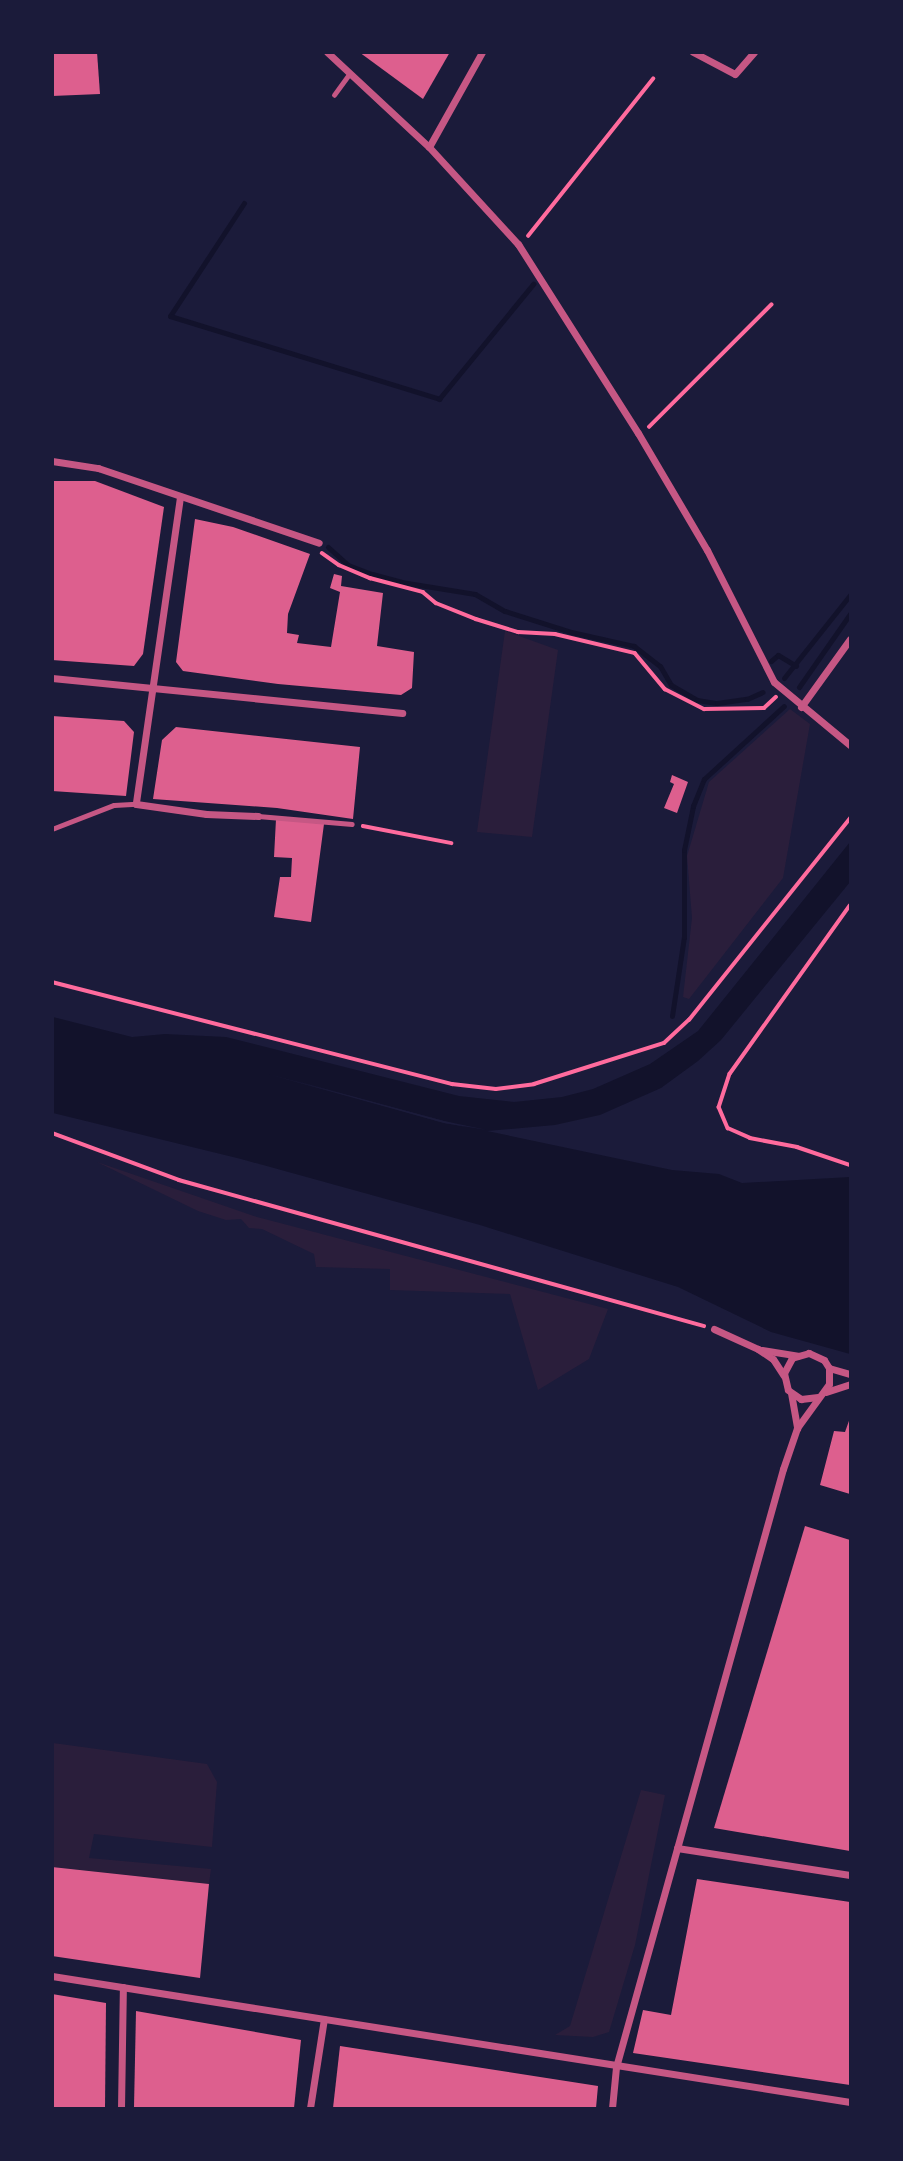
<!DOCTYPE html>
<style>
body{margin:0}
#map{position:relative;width:903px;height:2161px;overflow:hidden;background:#1b1b3a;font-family:Rubik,sans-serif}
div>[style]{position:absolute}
.green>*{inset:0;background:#2a1e3b}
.water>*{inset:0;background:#12122b}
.pier>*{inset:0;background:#1b1b3a}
.stream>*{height:5px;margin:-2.5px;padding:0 2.5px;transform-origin:2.5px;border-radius:2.5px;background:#12122b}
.building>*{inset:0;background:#dd5f8e}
.path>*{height:3.5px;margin:-1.75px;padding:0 1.75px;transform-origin:1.75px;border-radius:1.75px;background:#ff6b9d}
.service>*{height:4.5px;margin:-2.25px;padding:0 2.25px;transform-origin:2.25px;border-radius:2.25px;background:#c65784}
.minor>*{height:7px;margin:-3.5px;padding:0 3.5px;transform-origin:3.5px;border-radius:3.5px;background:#c65784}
span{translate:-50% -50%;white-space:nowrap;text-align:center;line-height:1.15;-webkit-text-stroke:5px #1b1b3a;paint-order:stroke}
.frame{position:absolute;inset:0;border:54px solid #1b1b3a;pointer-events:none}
</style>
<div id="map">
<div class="green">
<i style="clip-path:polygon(505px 631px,558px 650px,532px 837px,477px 832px)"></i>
<i style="clip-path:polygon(790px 709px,810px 724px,783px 878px,689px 999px,683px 997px,692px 918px,687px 856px,709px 782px)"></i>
<i style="clip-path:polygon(97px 1162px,257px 1217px,608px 1309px,589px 1359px,538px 1390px,510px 1294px,390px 1290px,390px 1269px,316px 1267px,314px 1254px,262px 1229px,249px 1228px,241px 1219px,226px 1220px,198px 1211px)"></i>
<i style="clip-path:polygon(53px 1743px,207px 1764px,217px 1782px,212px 1847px,94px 1834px,89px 1858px,211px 1869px,209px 1884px,53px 1867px)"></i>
<i style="clip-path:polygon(641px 1790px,665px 1795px,635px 1945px,609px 2032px,593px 2037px,555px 2035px,570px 2026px)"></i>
</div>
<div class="water">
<i style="clip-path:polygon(evenodd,850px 842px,850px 882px,721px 1040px,698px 1061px,661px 1088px,600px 1115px,555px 1125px,487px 1131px,672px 1170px,719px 1174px,742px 1183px,850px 1177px,850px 1354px,771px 1332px,678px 1287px,480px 1225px,241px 1159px,53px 1113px,53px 1017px,132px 1037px,165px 1034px,226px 1037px,459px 1096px,514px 1102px,562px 1097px,593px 1089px,650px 1064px,698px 1031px,850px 842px,285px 1078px,444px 1121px,467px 1127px,444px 1123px,285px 1078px)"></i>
</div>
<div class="pier">
<i style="clip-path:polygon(264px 1073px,444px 1121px,487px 1130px,444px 1123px)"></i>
</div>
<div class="stream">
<i style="left:244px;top:203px;width:135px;rotate:123.2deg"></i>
<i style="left:170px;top:316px;width:282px;rotate:17.1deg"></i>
<i style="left:439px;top:399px;width:149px;rotate:-50.7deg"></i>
<i style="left:328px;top:547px;width:27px;rotate:42deg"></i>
<i style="left:348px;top:565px;width:26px;rotate:21deg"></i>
<i style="left:372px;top:574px;width:30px;rotate:15deg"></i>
<i style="left:401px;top:582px;width:75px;rotate:9.2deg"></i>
<i style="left:475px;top:594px;width:34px;rotate:30deg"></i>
<i style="left:505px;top:611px;width:69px;rotate:17.7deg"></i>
<i style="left:571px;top:632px;width:65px;rotate:12.5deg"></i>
<i style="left:634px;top:646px;width:33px;rotate:38deg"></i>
<i style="left:660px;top:666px;width:22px;rotate:60deg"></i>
<i style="left:671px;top:685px;width:30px;rotate:30deg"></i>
<i style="left:697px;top:700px;width:20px;rotate:9deg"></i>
<i style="left:717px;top:703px;width:30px;rotate:-8deg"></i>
<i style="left:747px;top:699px;width:17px;rotate:-24deg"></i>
<i style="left:771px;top:661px;width:9px;rotate:-41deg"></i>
<i style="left:778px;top:655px;width:21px;rotate:31deg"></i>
<i style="left:784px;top:678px;width:106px;rotate:-51.5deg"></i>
<i style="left:799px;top:687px;width:89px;rotate:-55.1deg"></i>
<i style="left:672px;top:1016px;width:80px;rotate:-81.4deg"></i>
<i style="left:684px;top:937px;width:87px;rotate:-90deg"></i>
<i style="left:684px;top:850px;width:45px;rotate:-78.4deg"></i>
<i style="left:693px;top:806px;width:29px;rotate:-68deg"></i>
<i style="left:704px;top:779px;width:108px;rotate:-42.4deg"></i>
</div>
<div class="building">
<i style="clip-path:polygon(52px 52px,97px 52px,100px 94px,52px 96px)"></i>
<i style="clip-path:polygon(359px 52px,450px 52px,423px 99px)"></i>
<i style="clip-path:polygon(52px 481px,95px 481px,164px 507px,143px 654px,134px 666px,52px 660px)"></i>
<i style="clip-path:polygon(195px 519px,233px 527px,310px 554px,288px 614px,287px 633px,299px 635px,297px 643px,331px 647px,340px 592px,330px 588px,334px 574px,342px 576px,341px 586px,383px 593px,377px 646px,414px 652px,412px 688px,401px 695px,278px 684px,183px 671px,176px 662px)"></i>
<i style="clip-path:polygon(52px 716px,124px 721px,134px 732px,126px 796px,52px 791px)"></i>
<i style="clip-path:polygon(176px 727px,360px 747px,353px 819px,277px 808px,153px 799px,162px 740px)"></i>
<i style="clip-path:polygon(672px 775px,688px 782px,677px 813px,664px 808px,674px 784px,670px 782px)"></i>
<i style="clip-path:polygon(276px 819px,324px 824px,311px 922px,274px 917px,280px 877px,291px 877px,292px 858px,274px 857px)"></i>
<i style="clip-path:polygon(850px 1418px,850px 1494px,820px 1485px,834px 1431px,845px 1432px)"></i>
<i style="clip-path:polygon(805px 1526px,850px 1540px,850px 1851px,714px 1828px)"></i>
<i style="clip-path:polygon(52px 1867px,209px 1884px,200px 1978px,52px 1956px)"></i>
<i style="clip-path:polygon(697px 1879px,850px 1902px,850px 2085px,633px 2053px,643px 2010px,671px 2015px)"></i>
<i style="clip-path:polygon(52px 1994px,106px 2003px,105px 2108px,52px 2108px)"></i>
<i style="clip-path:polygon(136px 2011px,301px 2040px,294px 2108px,134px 2108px)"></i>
<i style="clip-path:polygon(340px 2046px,598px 2086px,596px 2108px,333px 2108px)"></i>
</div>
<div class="path">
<i style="left:528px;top:236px;width:201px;rotate:-51.5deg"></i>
<i style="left:649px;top:427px;width:173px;rotate:-45deg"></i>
<i style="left:322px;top:553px;width:21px;rotate:35deg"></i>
<i style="left:339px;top:565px;width:34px;rotate:23deg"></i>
<i style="left:370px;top:578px;width:55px;rotate:14.8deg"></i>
<i style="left:423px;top:592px;width:17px;rotate:40deg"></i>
<i style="left:436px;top:603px;width:43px;rotate:21.8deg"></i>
<i style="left:476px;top:619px;width:44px;rotate:17.2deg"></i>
<i style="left:518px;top:632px;width:37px;rotate:3deg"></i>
<i style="left:555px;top:634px;width:82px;rotate:13.4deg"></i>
<i style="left:635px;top:653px;width:47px;rotate:50.2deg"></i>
<i style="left:665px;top:689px;width:44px;rotate:27.1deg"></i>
<i style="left:704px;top:709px;width:60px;rotate:-1deg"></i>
<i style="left:764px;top:708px;width:16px;rotate:-43deg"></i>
<i style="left:363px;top:826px;width:90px;rotate:10.9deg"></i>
<i style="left:850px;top:906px;width:206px;rotate:125.5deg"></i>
<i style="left:730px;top:1074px;width:35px;rotate:108deg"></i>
<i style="left:719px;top:1107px;width:23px;rotate:67deg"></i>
<i style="left:728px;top:1128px;width:24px;rotate:24deg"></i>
<i style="left:750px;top:1138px;width:48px;rotate:10.8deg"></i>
<i style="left:797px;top:1147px;width:56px;rotate:18.8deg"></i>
<i style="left:52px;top:982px;width:413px;rotate:14.3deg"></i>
<i style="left:452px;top:1084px;width:44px;rotate:6.5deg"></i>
<i style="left:496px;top:1089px;width:38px;rotate:-7deg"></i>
<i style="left:534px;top:1084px;width:136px;rotate:-17.5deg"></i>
<i style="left:664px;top:1043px;width:34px;rotate:-43deg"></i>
<i style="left:689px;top:1020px;width:258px;rotate:-51.4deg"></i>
<i style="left:52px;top:1133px;width:135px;rotate:20.3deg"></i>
<i style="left:179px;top:1180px;width:545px;rotate:15.54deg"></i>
</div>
<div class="service">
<i style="left:334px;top:95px;width:26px;rotate:-54deg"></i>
<i style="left:258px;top:816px;width:94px;rotate:4.9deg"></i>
<i style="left:52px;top:829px;width:66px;rotate:-21.2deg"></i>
<i style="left:114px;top:805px;width:22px;rotate:-3deg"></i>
</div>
<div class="minor">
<i style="left:327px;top:52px;width:139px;rotate:43deg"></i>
<i style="left:429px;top:147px;width:132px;rotate:47.5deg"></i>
<i style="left:518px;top:244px;width:224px;rotate:57.6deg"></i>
<i style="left:638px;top:433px;width:136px;rotate:59.5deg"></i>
<i style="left:707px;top:550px;width:148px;rotate:63.1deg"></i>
<i style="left:774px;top:682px;width:99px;rotate:39.7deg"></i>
<i style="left:693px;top:52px;width:47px;rotate:27.6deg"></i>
<i style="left:735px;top:74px;width:29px;rotate:-49deg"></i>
<i style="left:429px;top:147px;width:109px;rotate:-60.8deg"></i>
<i style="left:52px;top:461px;width:47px;rotate:8.7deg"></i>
<i style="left:98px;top:468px;width:233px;rotate:18.7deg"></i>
<i style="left:180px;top:497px;width:310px;rotate:98.2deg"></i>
<i style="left:136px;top:804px;width:71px;rotate:8.1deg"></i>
<i style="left:206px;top:814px;width:52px;rotate:2.2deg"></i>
<i style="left:52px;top:678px;width:352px;rotate:5.7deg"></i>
<i style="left:801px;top:707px;width:84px;rotate:-54.2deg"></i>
<i style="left:714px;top:1329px;width:48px;rotate:24.4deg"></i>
<i style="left:758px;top:1349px;width:18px;rotate:34deg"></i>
<i style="left:773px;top:1359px;width:20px;rotate:57deg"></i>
<i style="left:762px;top:1350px;width:36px;rotate:9deg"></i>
<i style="left:829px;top:1368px;width:22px;rotate:16deg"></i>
<i style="left:826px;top:1392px;width:25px;rotate:-18deg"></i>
<i style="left:791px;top:1393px;width:36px;rotate:80deg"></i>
<i style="left:677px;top:1848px;width:175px;rotate:8.9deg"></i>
<i style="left:52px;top:1976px;width:808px;rotate:8.97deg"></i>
<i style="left:121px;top:2108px;width:121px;rotate:-89.1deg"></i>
<i style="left:310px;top:2108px;width:90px;rotate:-81.1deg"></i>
<i style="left:612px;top:2108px;width:41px;rotate:-84.4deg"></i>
<i style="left:616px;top:2067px;width:621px;rotate:-74.4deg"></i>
<i style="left:783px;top:1469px;width:43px;rotate:-71.1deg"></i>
<i style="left:797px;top:1428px;width:54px;rotate:-54deg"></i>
<i style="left:829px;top:1384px;width:16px;rotate:-90deg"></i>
<i style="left:829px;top:1368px;width:9px;rotate:-122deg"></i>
<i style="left:824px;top:1360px;width:17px;rotate:-155deg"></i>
<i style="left:809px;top:1353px;width:18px;rotate:164deg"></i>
<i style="left:792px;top:1358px;width:17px;rotate:118deg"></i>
<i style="left:784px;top:1373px;width:17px;rotate:77deg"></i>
<i style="left:788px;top:1390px;width:16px;rotate:35deg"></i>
<i style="left:801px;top:1399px;width:17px;rotate:-7deg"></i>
</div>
<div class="frame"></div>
</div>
